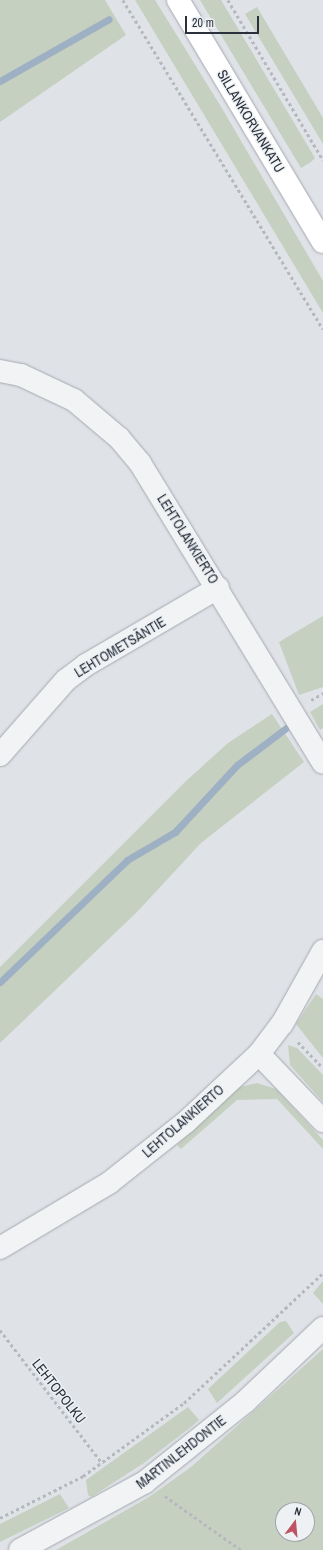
<!DOCTYPE html>
<meta charset="utf-8">
<style>
body{margin:0}
#map{position:relative;width:323px;height:1550px;overflow:hidden;background:#dfe2e7;font-family:"Archivo Narrow",sans-serif}
div>[style]{position:absolute}
.green>*{inset:0;background:#c5d0c1}
.stream>*{height:7px;margin:-3.5px;padding:0 3.5px;transform-origin:3.5px;border-radius:3.5px;background:#9eb0c3}
.path>*{height:2.5px;margin-top:-1.25px;transform-origin:0;background:repeating-linear-gradient(90deg,#b5b9be 0 3px,transparent 0 6px)}
.roads{filter:drop-shadow(0 0 1px #a5a9b0) drop-shadow(0 0 1px #a5a9b0)}
.minor>*{height:22px;margin:-11px;padding:0 11px;transform-origin:11px;border-radius:11px;background:#f1f3f5}
.tertiary>*{height:22px;margin:-11px;padding:0 11px;transform-origin:11px;border-radius:11px;background:#f1f3f5}
.secondary>*{height:22px;margin:-11px;padding:0 11px;transform-origin:11px;border-radius:11px;background:#fff}
span{translate:-50% -50%;white-space:nowrap;text-align:center;line-height:1.15;-webkit-text-stroke:3px #eef1f4;paint-order:stroke}
.street-label{font-size:14px;color:#2a313c}
.north{position:absolute;left:275px;top:1502px;width:40px;height:40px;box-sizing:border-box;background:#eef1f4;border:1px solid #a0a4aa;border-radius:50%;rotate:16deg;font-size:11px;font-weight:700;line-height:16px;text-align:center;color:#2a313c}
.north::after{content:'';display:block;margin:auto;width:14px;height:18px;background:#be5263;clip-path:polygon(50% 0,100% 100%,50% 72%,0 100%)}
.scale{position:absolute;left:185px;top:16px;width:74px;height:18px;box-sizing:border-box;border:2px solid #2a313c;border-top:0;padding-left:5px;font-size:12px;line-height:14px;white-space:nowrap;color:#2a313c;-webkit-text-stroke:3px #eef1f4;paint-order:stroke}
</style>
<div id="map">
<div class="green">
<i style="clip-path:polygon(0 0,105px 0,126px 35px,0 122px)"></i>
<i style="clip-path:polygon(135px 0,155px 0,223px 110px,323px 281px,323px 313px)"></i>
<i style="clip-path:polygon(200px 0,221px 0,315px 158px,311px 162px,301px 168px)"></i>
<i style="clip-path:polygon(257px 7px,323px 118px,323px 144px,245px 14px)"></i>
<i style="clip-path:polygon(323px 616px,323px 687px,299px 695px,279px 642px)"></i>
<i style="clip-path:polygon(323px 704px,323px 728px,320px 730px,310px 712px)"></i>
<i style="clip-path:polygon(272px 714px,304px 762px,201px 843px,137px 912px,0 1043px,0 967px,186px 781px,228px 743px)"></i>
<i style="clip-path:polygon(316px 994px,323px 999px,323px 1058px,296px 1024px)"></i>
<i style="clip-path:polygon(288px 1045px,297px 1048px,323px 1075px,323px 1102px,290px 1065px)"></i>
<i style="clip-path:polygon(257px 1083px,276px 1089px,323px 1140px,323px 1149px,277px 1099px,237px 1100px,181px 1149px,177px 1145px,228px 1096px,239px 1087px)"></i>
<i style="clip-path:polygon(323px 1281px,323px 1304px,313px 1293px)"></i>
<i style="clip-path:polygon(286px 1321px,294px 1333px,217px 1403px,208px 1389px,280px 1322px)"></i>
<i style="clip-path:polygon(evenodd,323px 1349px,323px 1550px,56px 1550px,149px 1497px,191px 1467px,323px 1349px,283px 1510px,307px 1510px,307px 1534px,283px 1534px,283px 1510px)"></i>
<i style="clip-path:polygon(188px 1407px,199px 1420px,191px 1427px,144px 1463px,91px 1497px,88px 1495px,86px 1480px)"></i>
<i style="clip-path:polygon(60px 1494px,69px 1508px,0 1542px,0 1524px)"></i>
</div>
<div class="stream">
<i style="left:0;top:81px;width:125px;rotate:-29.6deg"></i>
<i style="left:0;top:982px;width:176px;rotate:-43.8deg"></i>
<i style="left:127px;top:860px;width:56px;rotate:-30.3deg"></i>
<i style="left:175px;top:832px;width:91px;rotate:-47.2deg"></i>
<i style="left:237px;top:765px;width:61px;rotate:-37.1deg"></i>
</div>
<div class="path">
<i style="left:123px;top:0;width:385px;rotate:58.7deg"></i>
<i style="left:228px;top:0;width:186px;rotate:59.3deg"></i>
<i style="left:311px;top:700px;width:14px;rotate:-30deg"></i>
<i style="left:298px;top:1042px;width:36px;rotate:46deg"></i>
<i style="left:0;top:1330px;width:168px;rotate:52.5deg"></i>
<i style="left:165px;top:1496px;width:93px;rotate:35.4deg"></i>
<i style="left:0;top:1518px;width:93px;rotate:-26.8deg"></i>
<i style="left:83px;top:1476px;width:125px;rotate:-35.9deg"></i>
<i style="left:184px;top:1403px;width:190px;rotate:-43.1deg"></i>
</div>
<div class="roads">
<div class="minor">
<i style="left:0;top:371px;width:21px;rotate:11deg"></i>
<i style="left:21px;top:375px;width:59px;rotate:25.3deg"></i>
<i style="left:74px;top:400px;width:59px;rotate:40.2deg"></i>
<i style="left:119px;top:438px;width:33px;rotate:50deg"></i>
<i style="left:140px;top:463px;width:351px;rotate:58.6deg"></i>
<i style="left:0;top:755px;width:100px;rotate:-48.7deg"></i>
<i style="left:66px;top:680px;width:25px;rotate:-37deg"></i>
<i style="left:86px;top:665px;width:153px;rotate:-30.3deg"></i>
<i style="left:259px;top:1054px;width:93px;rotate:46.3deg"></i>
<i style="left:0;top:1248px;width:127px;rotate:-30.8deg"></i>
<i style="left:109px;top:1183px;width:98px;rotate:-38.4deg"></i>
<i style="left:186px;top:1122px;width:100px;rotate:-43deg"></i>
<i style="left:259px;top:1054px;width:38px;rotate:-53deg"></i>
<i style="left:282px;top:1024px;width:84px;rotate:-60.7deg"></i>
</div>
<div class="tertiary">
<i style="left:20px;top:1550px;width:142px;rotate:-28.5deg"></i>
<i style="left:145px;top:1482px;width:129px;rotate:-38.7deg"></i>
<i style="left:246px;top:1401px;width:106px;rotate:-43.5deg"></i>
</div>
<div class="secondary">
<i style="left:178px;top:0;width:282px;rotate:59.1deg"></i>
</div>
</div>
<div class="street-label">
<span style="left:251px;top:121px;rotate:59deg">SILLANKORVANKATU</span>
<span style="left:188px;top:539px;rotate:58deg">LEHTOLANKIERTO</span>
<span style="left:120px;top:647px;rotate:-31deg">LEHTOMETSÄNTIE</span>
<span style="left:183px;top:1121px;rotate:-41deg">LEHTOLANKIERTO</span>
<span style="left:59px;top:1391px;rotate:52deg">LEHTOPOLKU</span>
<span style="left:181px;top:1452px;rotate:-38deg">MARTINLEHDONTIE</span>
</div>
<div class="north">N</div>
<div class="scale">20 m</div>
</div>
